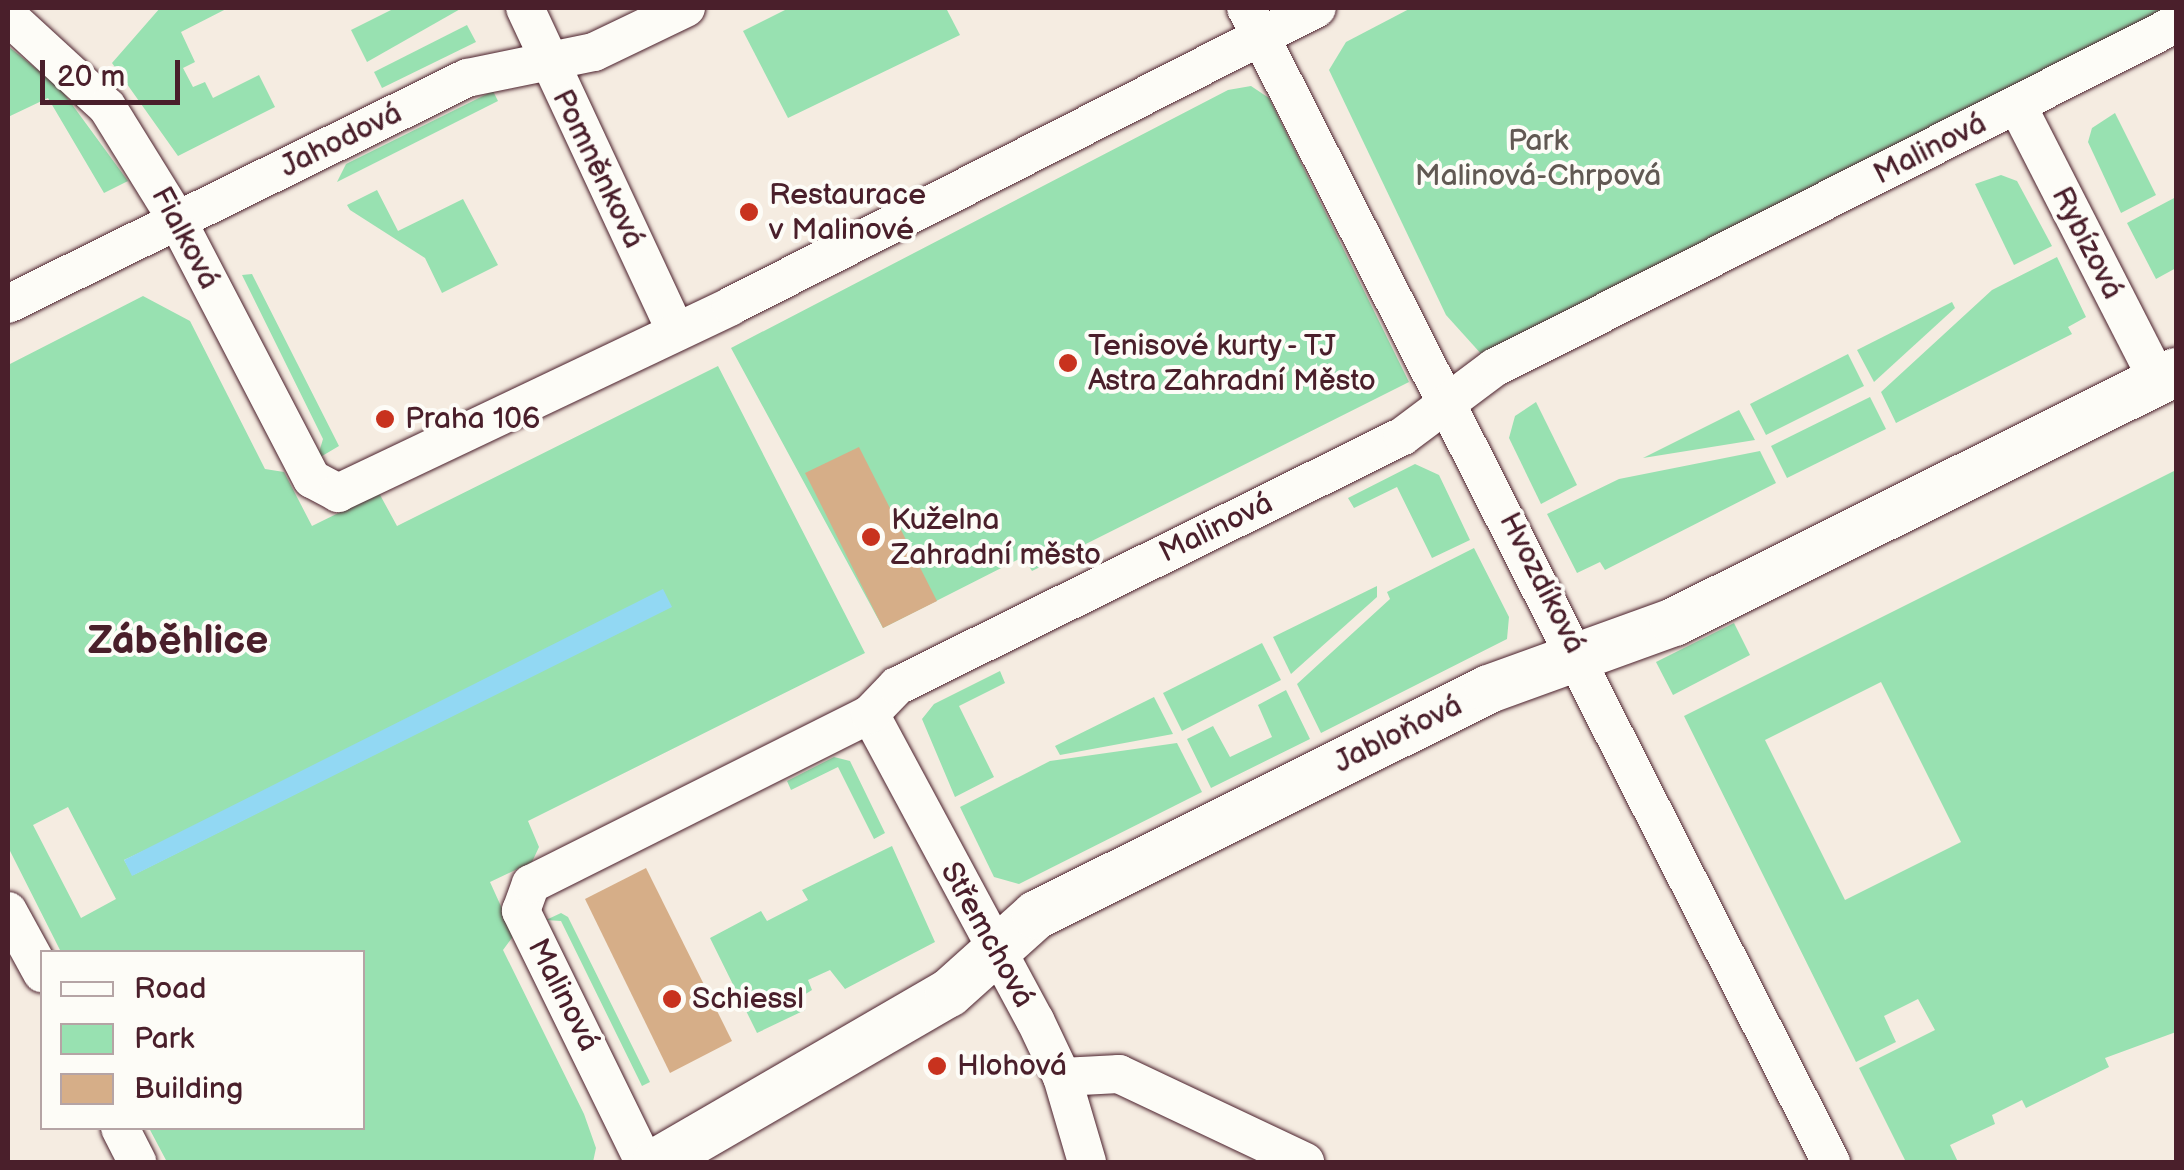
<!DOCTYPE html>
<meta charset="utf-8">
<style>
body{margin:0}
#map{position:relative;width:2184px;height:1170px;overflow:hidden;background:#f5ece1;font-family:"Balsamiq Sans",sans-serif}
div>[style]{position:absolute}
.green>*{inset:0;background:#98e1b1}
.water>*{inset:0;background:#92d8f3}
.building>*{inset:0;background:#d6ae88}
.roads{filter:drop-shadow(0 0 2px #4a1f2b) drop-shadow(0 0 2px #4a1f2b)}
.minor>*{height:38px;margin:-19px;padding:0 19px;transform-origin:19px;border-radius:19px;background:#fdfcf7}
.tertiary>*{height:48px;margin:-24px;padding:0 24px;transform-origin:24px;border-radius:24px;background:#fdfcf7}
.dots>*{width:28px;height:28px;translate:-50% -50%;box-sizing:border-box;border:5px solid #fdfcf7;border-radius:50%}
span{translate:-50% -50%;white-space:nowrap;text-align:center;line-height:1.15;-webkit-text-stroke:8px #fdfcf7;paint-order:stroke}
.street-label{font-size:30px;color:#4a1f2b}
.park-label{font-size:30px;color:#615953}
.poi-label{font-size:30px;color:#4a1f2b}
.left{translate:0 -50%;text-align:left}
.district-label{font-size:40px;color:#4a1f2b;font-weight:700}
.frame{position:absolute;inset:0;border:10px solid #4a1f2b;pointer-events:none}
.legend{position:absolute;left:40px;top:950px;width:325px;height:180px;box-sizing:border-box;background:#fdfcf7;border:2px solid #b5a4a5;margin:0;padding:12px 18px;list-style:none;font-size:30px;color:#4a1f2b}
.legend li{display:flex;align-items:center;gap:20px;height:50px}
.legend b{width:50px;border:2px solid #b5a4a5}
.scale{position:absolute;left:40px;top:60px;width:140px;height:45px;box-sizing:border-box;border:5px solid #4a1f2b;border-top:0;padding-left:12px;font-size:30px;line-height:35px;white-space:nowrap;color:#4a1f2b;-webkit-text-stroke:8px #fdfcf7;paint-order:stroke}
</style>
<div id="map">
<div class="green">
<i style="clip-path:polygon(160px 8px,228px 8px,181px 32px,195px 62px,183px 68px,193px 87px,205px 82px,213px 98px,259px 75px,275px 107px,178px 156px,112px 63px)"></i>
<i style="clip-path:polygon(395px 8px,462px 8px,367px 62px,351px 30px)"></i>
<i style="clip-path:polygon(789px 8px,946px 8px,960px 35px,788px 118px,743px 31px)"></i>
<i style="clip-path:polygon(1411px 8px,2176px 8px,1483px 356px,1446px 315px,1329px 70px,1346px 42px)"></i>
<i style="clip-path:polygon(467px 25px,476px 42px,382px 88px,374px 72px)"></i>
<i style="clip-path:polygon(8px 46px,60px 88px,128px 181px,104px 193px,48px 98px,8px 117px)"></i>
<i style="clip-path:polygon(1251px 86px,1269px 98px,1409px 382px,1032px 571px,1023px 557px,883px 628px,731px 348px,1228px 90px)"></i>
<i style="clip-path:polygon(493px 91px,498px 101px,337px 182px,346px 164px)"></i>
<i style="clip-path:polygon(2115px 113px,2156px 195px,2121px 213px,2088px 142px,2092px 128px)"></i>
<i style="clip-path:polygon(2001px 175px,2017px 181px,2052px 246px,2014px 265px,1975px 184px)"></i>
<i style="clip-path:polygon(377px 190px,398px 231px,463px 199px,498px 265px,442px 293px,425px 258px,350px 210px,347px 205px)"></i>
<i style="clip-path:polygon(2176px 197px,2176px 268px,2156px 279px,2127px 223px)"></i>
<i style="clip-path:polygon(2057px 257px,2086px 317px,2068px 327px,2072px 334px,1896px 423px,1881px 392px,1992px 290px)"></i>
<i style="clip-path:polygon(252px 274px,339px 446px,317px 459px,323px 439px,242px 275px)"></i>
<i style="clip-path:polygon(evenodd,143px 296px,190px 321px,265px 469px,284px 472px,312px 526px,379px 493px,397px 526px,718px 366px,865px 653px,528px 821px,539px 847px,532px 862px,490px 882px,514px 935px,503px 950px,584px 1114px,596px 1148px,593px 1162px,167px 1162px,149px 1128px,362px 1128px,362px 952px,61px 952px,8px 847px,8px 365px,143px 296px,672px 606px,133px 875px,124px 860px,672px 606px,143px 296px,68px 807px,116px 899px,81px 918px,33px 825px,68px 807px)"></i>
<i style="clip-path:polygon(1952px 302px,1955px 308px,1874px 382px,1857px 350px)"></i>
<i style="clip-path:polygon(1848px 354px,1864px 386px,1766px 435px,1750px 404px)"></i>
<i style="clip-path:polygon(1870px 397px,1886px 429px,1787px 478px,1771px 446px)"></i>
<i style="clip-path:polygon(1536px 402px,1577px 485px,1541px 504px,1509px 438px,1515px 416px)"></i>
<i style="clip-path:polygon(1739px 410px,1755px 440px,1643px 458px)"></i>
<i style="clip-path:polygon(1760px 451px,1776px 483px,1605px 570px,1600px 562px,1577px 573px,1547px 514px,1619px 479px)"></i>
<i style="clip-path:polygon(1415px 464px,1439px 475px,1470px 540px,1432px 558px,1397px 487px,1354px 508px,1348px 498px)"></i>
<i style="clip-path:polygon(evenodd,2176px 470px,2176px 1032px,2105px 1058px,2109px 1067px,2026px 1108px,2022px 1100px,1992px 1115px,1995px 1124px,1950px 1145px,1958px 1162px,1906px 1162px,1859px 1068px,1935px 1030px,1918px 999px,1884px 1016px,1896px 1042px,1856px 1062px,1684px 716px,2176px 470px,1881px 682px,1961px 842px,1845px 900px,1765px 740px,1881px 682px)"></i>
<i style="clip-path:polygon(1474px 548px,1509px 617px,1507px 639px,1321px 733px,1297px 684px,1390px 599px,1387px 592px)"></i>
<i style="clip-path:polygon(1377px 586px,1377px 597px,1291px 674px,1273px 637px)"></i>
<i style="clip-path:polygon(1734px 623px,1750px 655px,1673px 695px,1656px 662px)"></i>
<i style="clip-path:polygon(1262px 643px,1281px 680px,1182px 731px,1163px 693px)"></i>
<i style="clip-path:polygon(1000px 671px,1005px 683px,959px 706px,994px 777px,955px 797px,922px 719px,934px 704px)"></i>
<i style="clip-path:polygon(1286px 690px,1310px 739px,1211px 788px,1187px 739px,1213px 726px,1230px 757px,1272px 737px,1258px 705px)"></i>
<i style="clip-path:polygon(1154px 697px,1173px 734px,1060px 755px,1055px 746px)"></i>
<i style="clip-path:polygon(1177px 743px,1202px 792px,1019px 884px,994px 877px,960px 807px,1050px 761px)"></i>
<i style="clip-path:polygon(834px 757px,850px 761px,885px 833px,874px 839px,838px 767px,791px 790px,787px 781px)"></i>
<i style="clip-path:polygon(892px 846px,935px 942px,845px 989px,830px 970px,808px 980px,812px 990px,799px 998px,805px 1010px,757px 1033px,710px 938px,761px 911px,767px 921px,808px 900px,802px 890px)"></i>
<i style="clip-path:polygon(561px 913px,568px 917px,650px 1082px,642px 1086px,561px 921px,546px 920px)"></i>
</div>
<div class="water">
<i style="clip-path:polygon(663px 589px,672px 607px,132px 876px,124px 860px)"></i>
</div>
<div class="building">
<i style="clip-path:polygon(859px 447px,937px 601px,883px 628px,805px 473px)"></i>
<i style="clip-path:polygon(646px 868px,732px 1041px,670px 1073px,585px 899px)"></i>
</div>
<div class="roads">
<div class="minor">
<i style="left:525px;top:8px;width:354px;rotate:65deg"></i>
<i style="left:1246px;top:8px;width:1294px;rotate:63.12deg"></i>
<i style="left:8px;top:16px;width:134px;rotate:42.6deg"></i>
<i style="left:107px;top:107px;width:133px;rotate:58.2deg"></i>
<i style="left:177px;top:220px;width:292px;rotate:62.5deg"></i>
<i style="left:312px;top:479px;width:30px;rotate:28deg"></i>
<i style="left:338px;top:493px;width:435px;rotate:-25.4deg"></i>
<i style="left:731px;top:306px;width:657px;rotate:-26.95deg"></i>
<i style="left:2017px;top:105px;width:310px;rotate:62.9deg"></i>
<i style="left:8px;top:304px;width:512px;rotate:-26.21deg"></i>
<i style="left:467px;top:78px;width:130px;rotate:-11.6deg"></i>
<i style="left:594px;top:52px;width:102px;rotate:-25.6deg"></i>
<i style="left:870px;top:714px;width:348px;rotate:61.7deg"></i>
<i style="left:1035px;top:1020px;width:63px;rotate:64.7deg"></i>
<i style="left:1062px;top:1077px;width:89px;rotate:73.6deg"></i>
<i style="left:8px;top:911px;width:71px;rotate:61.3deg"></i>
<i style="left:1062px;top:1077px;width:57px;rotate:-3deg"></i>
<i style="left:1119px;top:1074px;width:206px;rotate:25.3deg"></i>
<i style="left:120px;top:1128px;width:38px;rotate:63deg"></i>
<i style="left:644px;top:1162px;width:280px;rotate:-116.1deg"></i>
<i style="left:521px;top:911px;width:29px;rotate:-70deg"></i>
<i style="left:531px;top:884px;width:379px;rotate:-26.6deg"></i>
<i style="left:870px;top:714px;width:39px;rotate:-46deg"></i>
<i style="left:897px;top:686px;width:564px;rotate:-26.29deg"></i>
<i style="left:1403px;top:436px;width:114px;rotate:-36.8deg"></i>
<i style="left:1494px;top:368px;width:764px;rotate:-26.77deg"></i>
</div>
<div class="tertiary">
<i style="left:657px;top:1162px;width:337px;rotate:-30.1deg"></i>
<i style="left:949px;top:993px;width:117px;rotate:-41.9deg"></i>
<i style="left:1036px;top:915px;width:506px;rotate:-26.51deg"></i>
<i style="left:1489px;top:689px;width:197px;rotate:-19.9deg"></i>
<i style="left:1674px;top:622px;width:561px;rotate:-26.47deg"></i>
</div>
</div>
<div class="dots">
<i style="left:749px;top:212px;background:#c8321e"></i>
<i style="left:1068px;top:363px;background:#c8321e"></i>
<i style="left:385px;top:419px;background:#c8321e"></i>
<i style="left:871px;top:537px;background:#c8321e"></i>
<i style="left:672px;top:999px;background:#c8321e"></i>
<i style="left:937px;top:1066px;background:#c8321e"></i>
</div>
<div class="street-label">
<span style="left:341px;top:140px;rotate:-26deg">Jahodová</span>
<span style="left:1930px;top:149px;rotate:-27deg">Malinová</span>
<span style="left:598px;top:169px;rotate:64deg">Pomněnková</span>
<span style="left:185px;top:238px;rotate:62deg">Fialková</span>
<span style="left:2087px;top:243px;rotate:63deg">Rybízová</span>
<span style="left:1216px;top:528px;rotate:-26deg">Malinová</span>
<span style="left:1542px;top:583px;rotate:63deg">Hvozdíková</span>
<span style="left:1398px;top:734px;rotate:-26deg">Jabloňová</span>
<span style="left:987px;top:935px;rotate:61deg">Střemchová</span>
<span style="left:563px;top:995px;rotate:63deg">Malinová</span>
</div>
<div class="park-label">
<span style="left:1538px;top:158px">Park<br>Malinová-Chrpová</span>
</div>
<div class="poi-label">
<span class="left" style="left:769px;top:212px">Restaurace<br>v Malinové</span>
<span class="left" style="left:1088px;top:363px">Tenisové kurty - TJ<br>Astra Zahradní Město</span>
<span class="left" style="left:405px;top:419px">Praha 106</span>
<span class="left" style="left:891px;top:537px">Kuželna<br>Zahradní město</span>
<span class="left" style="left:692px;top:999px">Schiessl</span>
<span class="left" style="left:957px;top:1066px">Hlohová</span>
</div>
<div class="district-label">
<span style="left:178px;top:641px">Záběhlice</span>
</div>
<div class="frame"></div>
<ul class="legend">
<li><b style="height:12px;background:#fdfcf7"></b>Road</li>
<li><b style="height:28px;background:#98e1b1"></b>Park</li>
<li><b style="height:28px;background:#d6ae88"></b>Building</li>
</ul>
<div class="scale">20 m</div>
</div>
